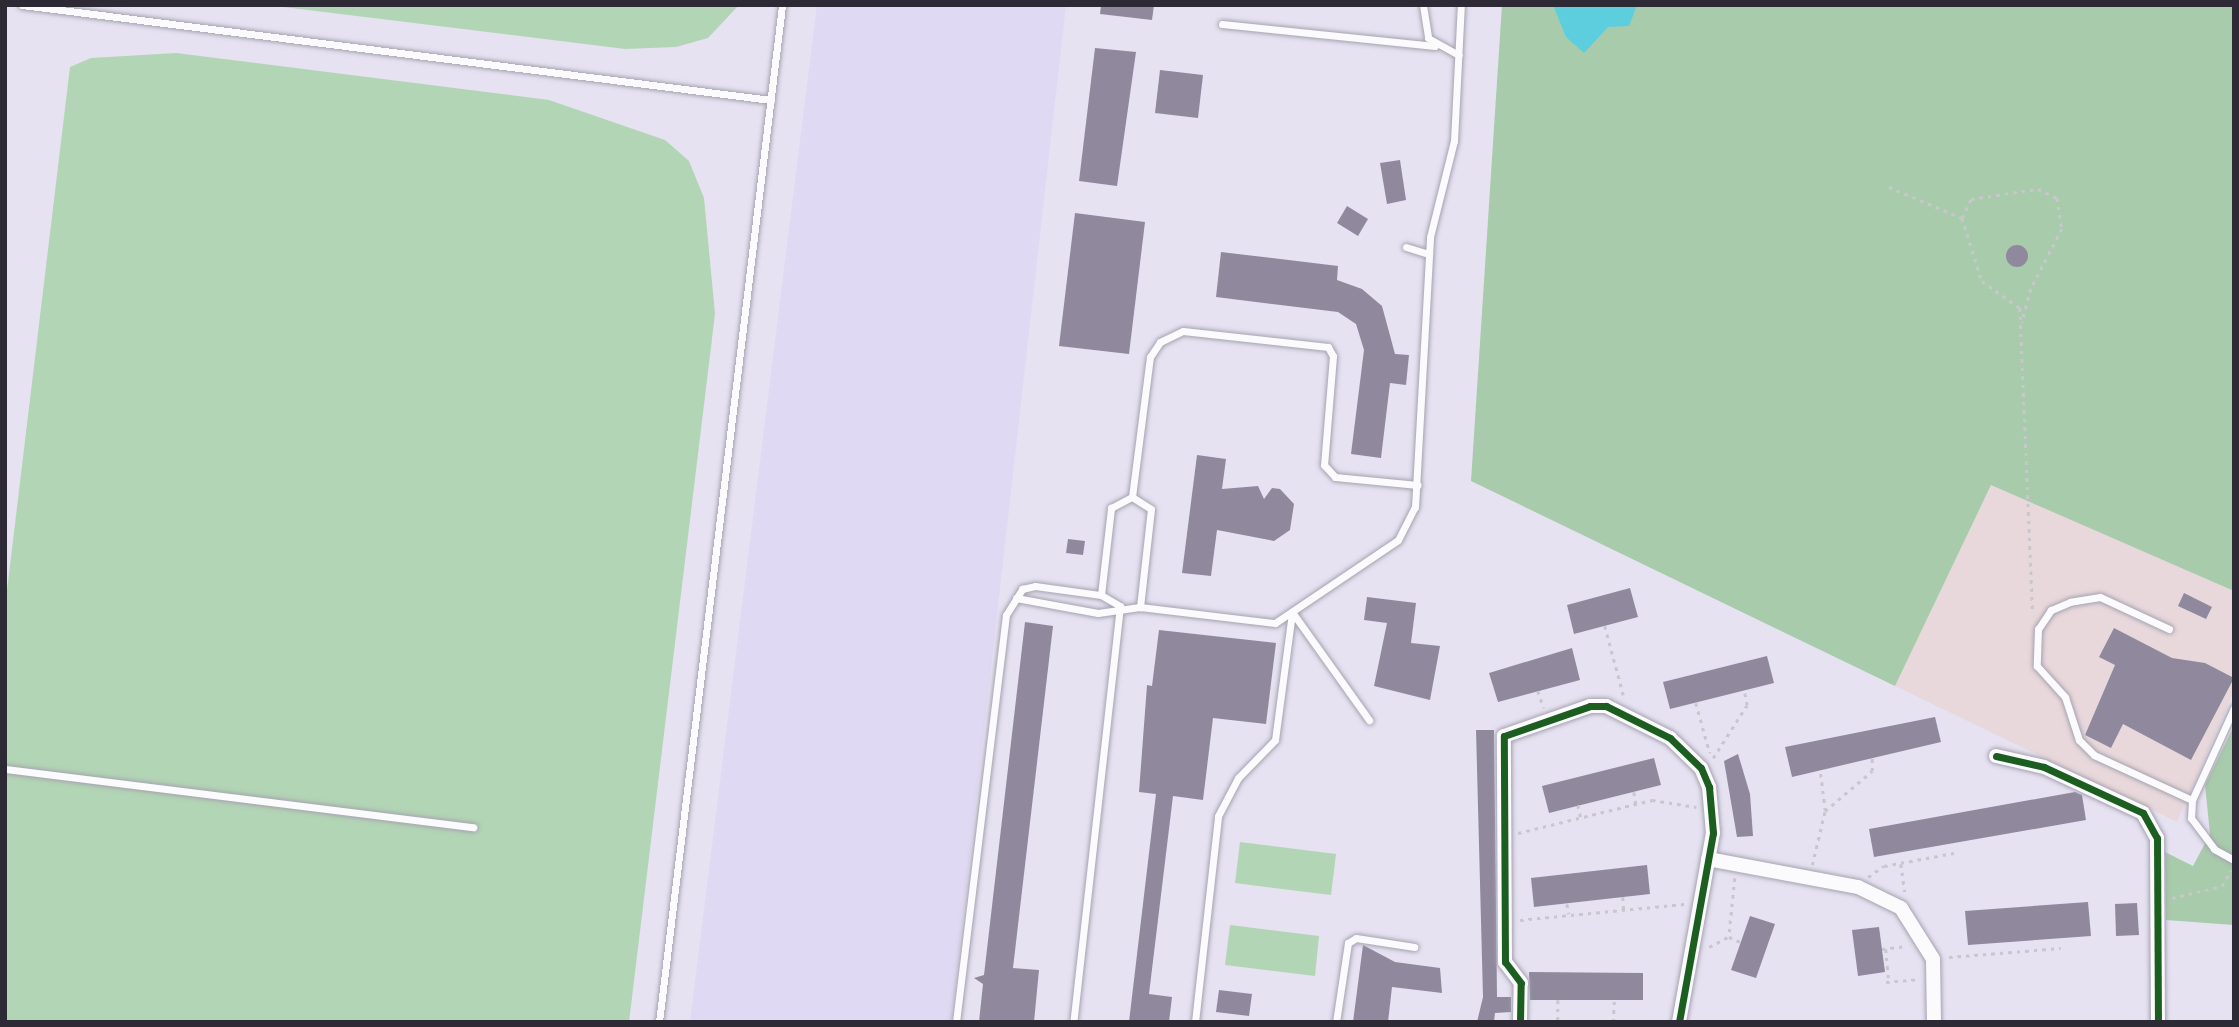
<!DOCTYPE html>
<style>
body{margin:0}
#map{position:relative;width:2239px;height:1027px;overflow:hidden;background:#e6e2f2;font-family:Spectral,serif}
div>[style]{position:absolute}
.commercial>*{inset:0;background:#e8d8db}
.built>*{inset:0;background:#e0d9f4}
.green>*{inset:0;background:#b2d5b5}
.forest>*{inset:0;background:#a8cbab}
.water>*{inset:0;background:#5ccede}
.building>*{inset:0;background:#90899e}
.round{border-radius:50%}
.path>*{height:2.5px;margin-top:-1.25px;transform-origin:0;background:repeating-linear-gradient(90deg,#c8c7cc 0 3.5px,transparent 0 8.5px)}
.roads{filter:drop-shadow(0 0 2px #a6a3af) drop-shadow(0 0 2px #a6a3af)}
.lane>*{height:7px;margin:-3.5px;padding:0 3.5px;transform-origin:3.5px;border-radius:3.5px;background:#fbfbfd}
.street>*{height:14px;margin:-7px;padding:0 7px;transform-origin:7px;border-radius:7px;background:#fbfbfd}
.cycleway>*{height:7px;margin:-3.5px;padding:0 3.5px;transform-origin:3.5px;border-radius:3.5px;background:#1b5e20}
span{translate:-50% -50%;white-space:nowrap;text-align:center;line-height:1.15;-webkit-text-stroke:7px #e3dbf9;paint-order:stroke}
.frame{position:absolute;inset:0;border:7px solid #2d2a35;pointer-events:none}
</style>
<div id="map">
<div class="commercial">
<i style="clip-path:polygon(1991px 484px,2234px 591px,2234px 691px,2177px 822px,1895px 686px)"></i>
</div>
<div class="built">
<i style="clip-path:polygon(817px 5px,1066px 5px,951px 1022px,690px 1022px)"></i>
</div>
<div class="green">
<i style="clip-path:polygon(267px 5px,739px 5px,708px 38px,676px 47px,625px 49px)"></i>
<i style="clip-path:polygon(176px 53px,549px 100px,665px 140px,689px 161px,704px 198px,715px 314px,629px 1022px,5px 1022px,5px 607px,70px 67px,91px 58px)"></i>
<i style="clip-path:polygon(1240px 842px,1336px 854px,1331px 895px,1235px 883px)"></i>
<i style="clip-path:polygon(1230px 925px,1319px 936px,1315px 976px,1225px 965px)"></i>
</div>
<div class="forest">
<i style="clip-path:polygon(1502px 5px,2234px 5px,2234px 591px,1991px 485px,1895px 686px,1471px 481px)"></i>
<i style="clip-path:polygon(2234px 726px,2234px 925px,2166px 920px,2165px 852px,2193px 866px,2210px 834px,2205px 785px)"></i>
</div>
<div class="water">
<i style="clip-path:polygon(1553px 5px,1637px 5px,1629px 26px,1608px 27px,1584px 53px,1566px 37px)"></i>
</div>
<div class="building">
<i style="clip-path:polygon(1101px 5px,1154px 5px,1152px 20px,1100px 14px)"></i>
<i style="clip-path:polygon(1095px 48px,1136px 52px,1117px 186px,1079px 181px)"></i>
<i style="clip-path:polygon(1160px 70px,1203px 75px,1198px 118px,1155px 113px)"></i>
<i style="clip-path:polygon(1400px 160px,1406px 200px,1387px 204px,1380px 163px)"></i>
<i style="clip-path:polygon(1347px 206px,1368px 219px,1358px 236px,1337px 223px)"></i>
<i style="clip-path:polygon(1075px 213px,1145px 222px,1129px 354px,1059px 346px)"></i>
<i class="round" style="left:2006px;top:245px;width:22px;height:22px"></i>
<i style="clip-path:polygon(1221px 252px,1338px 266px,1337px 280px,1362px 289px,1382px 306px,1395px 354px,1409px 355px,1406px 385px,1390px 383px,1381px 458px,1351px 454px,1364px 350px,1356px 324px,1338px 312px,1216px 297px)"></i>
<i style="clip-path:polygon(1197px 455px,1226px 459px,1222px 489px,1258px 486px,1264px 499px,1272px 488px,1280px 489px,1294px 504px,1290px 530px,1274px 541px,1217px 530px,1211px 576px,1182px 573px)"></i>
<i style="clip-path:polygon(1068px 539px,1085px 541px,1083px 555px,1066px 553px)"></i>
<i style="clip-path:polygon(1630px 588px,1638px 617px,1574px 634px,1567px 605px)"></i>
<i style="clip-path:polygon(2184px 593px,2212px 607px,2206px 619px,2178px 606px)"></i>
<i style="clip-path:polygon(1367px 597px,1416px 603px,1411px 643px,1440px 646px,1430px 700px,1374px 686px,1387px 623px,1364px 620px)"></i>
<i style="clip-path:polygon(1025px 622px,1053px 626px,1013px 968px,1039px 970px,1034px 1022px,979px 1022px,983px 984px,974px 978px,984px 975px)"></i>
<i style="clip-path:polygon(2114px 628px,2172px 658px,2205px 663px,2234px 678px,2191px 760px,2123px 724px,2111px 748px,2085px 735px,2115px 665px,2099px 657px)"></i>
<i style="clip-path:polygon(1159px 630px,1276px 643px,1266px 724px,1213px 718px,1203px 800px,1173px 796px,1149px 994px,1172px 997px,1169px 1022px,1129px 1022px,1156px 794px,1139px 792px,1147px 685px,1152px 686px)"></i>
<i style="clip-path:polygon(1572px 648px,1580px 680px,1498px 702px,1489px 673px)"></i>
<i style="clip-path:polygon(1767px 656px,1774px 683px,1670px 709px,1663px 682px)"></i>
<i style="clip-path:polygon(1935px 717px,1941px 742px,1792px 777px,1785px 747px)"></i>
<i style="clip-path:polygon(1476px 730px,1494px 730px,1497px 997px,1511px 997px,1511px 1012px,1495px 1013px,1494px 1022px,1477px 1022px,1483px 997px)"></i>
<i style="clip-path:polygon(1738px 754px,1750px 794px,1753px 836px,1737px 837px,1724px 761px)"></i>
<i style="clip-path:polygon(1654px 758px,1661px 785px,1549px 813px,1542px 786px)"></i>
<i style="clip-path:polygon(2075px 792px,2082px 795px,2086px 820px,1874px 857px,1869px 829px)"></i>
<i style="clip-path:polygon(1647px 865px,1650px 894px,1534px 907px,1531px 878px)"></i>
<i style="clip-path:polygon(2088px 902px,2091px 936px,1968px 945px,1965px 911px)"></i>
<i style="clip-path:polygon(2137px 903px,2139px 935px,2116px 936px,2115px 904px)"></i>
<i style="clip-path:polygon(1750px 916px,1775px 924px,1756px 978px,1731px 970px)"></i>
<i style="clip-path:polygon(1879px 927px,1885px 972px,1858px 976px,1852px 930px)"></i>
<i style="clip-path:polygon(1363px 945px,1395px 962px,1440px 968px,1442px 993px,1392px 987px,1388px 1022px,1353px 1022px)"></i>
<i style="clip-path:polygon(1529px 972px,1643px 973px,1643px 1000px,1530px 1000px)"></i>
<i style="clip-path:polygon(1219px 990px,1252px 994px,1249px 1016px,1216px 1012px)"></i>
</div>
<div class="path">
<i style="left:1889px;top:187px;width:79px;rotate:23deg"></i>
<i style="left:1962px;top:218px;width:66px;rotate:72.4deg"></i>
<i style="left:1982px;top:281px;width:47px;rotate:35.4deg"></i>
<i style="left:2020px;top:308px;width:305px;rotate:87.6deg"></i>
<i style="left:1962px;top:218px;width:21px;rotate:-65deg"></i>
<i style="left:1971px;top:199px;width:68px;rotate:-8.5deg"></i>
<i style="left:2038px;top:189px;width:21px;rotate:25deg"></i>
<i style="left:2057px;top:198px;width:31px;rotate:81deg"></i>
<i style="left:2062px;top:229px;width:68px;rotate:117.3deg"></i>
<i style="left:2031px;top:289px;width:35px;rotate:105deg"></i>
<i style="left:1605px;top:626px;width:73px;rotate:75deg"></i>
<i style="left:1538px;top:691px;width:18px;rotate:71deg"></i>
<i style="left:1696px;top:703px;width:52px;rotate:74.4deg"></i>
<i style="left:1713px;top:758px;width:63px;rotate:-57.3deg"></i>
<i style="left:1747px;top:705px;width:14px;rotate:-102deg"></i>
<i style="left:1634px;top:792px;width:12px;rotate:81deg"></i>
<i style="left:1578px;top:805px;width:13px;rotate:77deg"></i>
<i style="left:1825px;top:811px;width:62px;rotate:-40.4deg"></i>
<i style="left:1872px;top:771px;width:13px;rotate:-90deg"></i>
<i style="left:1518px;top:833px;width:138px;rotate:-13.8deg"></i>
<i style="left:1652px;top:800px;width:45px;rotate:9deg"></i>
<i style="left:1901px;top:864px;width:28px;rotate:82deg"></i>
<i style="left:1812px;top:865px;width:56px;rotate:-76.5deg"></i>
<i style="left:1825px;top:811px;width:41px;rotate:-97deg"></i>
<i style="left:1868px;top:877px;width:19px;rotate:-35deg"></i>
<i style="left:1884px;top:866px;width:71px;rotate:-10.5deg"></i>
<i style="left:1735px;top:878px;width:59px;rotate:95.8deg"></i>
<i style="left:1729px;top:937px;width:13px;rotate:23deg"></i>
<i style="left:1623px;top:897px;width:13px;rotate:86deg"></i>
<i style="left:2172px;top:898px;width:51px;rotate:-13.5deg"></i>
<i style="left:2222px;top:886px;width:18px;rotate:-61deg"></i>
<i style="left:1567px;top:904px;width:10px;rotate:79deg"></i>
<i style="left:1520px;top:920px;width:165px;rotate:-5.6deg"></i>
<i style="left:1709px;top:947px;width:21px;rotate:-28deg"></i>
<i style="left:1882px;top:949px;width:25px;rotate:-7deg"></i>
<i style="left:1886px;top:949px;width:33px;rotate:85deg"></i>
<i style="left:1949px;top:957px;width:112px;rotate:-4.6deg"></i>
<i style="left:1886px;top:982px;width:33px;rotate:-5deg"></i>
<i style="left:1558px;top:1000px;width:22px;rotate:90deg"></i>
<i style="left:1613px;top:1022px;width:22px;rotate:-87deg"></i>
</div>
<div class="roads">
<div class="lane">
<i style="left:22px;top:5px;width:755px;rotate:7.23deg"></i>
<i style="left:1423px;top:5px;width:33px;rotate:81deg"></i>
<i style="left:1428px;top:38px;width:35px;rotate:29deg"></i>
<i style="left:1222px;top:24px;width:214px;rotate:5.9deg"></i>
<i style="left:1406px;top:247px;width:24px;rotate:17deg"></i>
<i style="left:1132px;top:497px;width:141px;rotate:-82.7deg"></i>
<i style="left:1150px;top:357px;width:18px;rotate:-56deg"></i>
<i style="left:1160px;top:342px;width:25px;rotate:-26deg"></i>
<i style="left:1183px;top:331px;width:146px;rotate:6.3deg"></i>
<i style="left:1328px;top:347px;width:10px;rotate:61deg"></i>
<i style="left:1333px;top:356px;width:109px;rotate:94.7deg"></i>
<i style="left:1324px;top:465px;width:16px;rotate:47deg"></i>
<i style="left:1335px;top:477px;width:83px;rotate:5.5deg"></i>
<i style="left:1101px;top:595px;width:88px;rotate:-83.4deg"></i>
<i style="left:1111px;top:508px;width:24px;rotate:-28deg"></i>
<i style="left:1132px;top:497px;width:22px;rotate:32deg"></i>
<i style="left:1151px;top:509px;width:99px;rotate:96.4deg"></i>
<i style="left:1016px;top:598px;width:83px;rotate:10.4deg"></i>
<i style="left:1098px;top:613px;width:42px;rotate:-8.1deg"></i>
<i style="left:1140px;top:607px;width:136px;rotate:6.8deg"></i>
<i style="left:1275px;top:623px;width:148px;rotate:-34deg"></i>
<i style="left:1398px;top:540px;width:37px;rotate:-63deg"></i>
<i style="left:1415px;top:507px;width:270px;rotate:-86.8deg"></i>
<i style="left:1430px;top:237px;width:99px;rotate:-76deg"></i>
<i style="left:1454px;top:141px;width:136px;rotate:-87.1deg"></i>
<i style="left:1292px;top:612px;width:133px;rotate:54.5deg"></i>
<i style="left:2169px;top:629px;width:76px;rotate:-155.1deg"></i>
<i style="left:2100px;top:597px;width:30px;rotate:171deg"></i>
<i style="left:2070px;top:602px;width:21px;rotate:157deg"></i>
<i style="left:2051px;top:610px;width:23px;rotate:124deg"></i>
<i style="left:2038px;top:629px;width:37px;rotate:92deg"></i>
<i style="left:2037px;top:666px;width:42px;rotate:47.9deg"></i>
<i style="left:2065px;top:697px;width:45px;rotate:72deg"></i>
<i style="left:2079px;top:740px;width:21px;rotate:45deg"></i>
<i style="left:2094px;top:755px;width:108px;rotate:24.7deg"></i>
<i style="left:2234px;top:708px;width:101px;rotate:114.5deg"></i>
<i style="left:2192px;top:800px;width:18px;rotate:93deg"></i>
<i style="left:2191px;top:818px;width:39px;rotate:53deg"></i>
<i style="left:2214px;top:849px;width:23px;rotate:29deg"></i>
<i style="left:5px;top:769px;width:472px;rotate:7.1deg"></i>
<i style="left:659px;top:1022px;width:1024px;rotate:-83.1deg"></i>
<i style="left:956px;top:1022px;width:410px;rotate:-83deg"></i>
<i style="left:1006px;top:615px;width:31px;rotate:-58deg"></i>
<i style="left:1022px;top:589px;width:13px;rotate:-13deg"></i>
<i style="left:1035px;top:586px;width:67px;rotate:7.8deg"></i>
<i style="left:1101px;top:595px;width:22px;rotate:30deg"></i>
<i style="left:1120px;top:606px;width:419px;rotate:96.4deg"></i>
<i style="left:1195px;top:1022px;width:207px;rotate:-83.6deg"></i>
<i style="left:1218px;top:816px;width:43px;rotate:-62.2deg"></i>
<i style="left:1238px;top:778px;width:53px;rotate:-45.8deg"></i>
<i style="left:1275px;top:740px;width:129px;rotate:-82.4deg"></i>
<i style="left:1336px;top:1022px;width:80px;rotate:-81.4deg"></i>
<i style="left:1348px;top:943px;width:9px;rotate:-32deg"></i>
<i style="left:1356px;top:938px;width:59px;rotate:8.8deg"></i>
</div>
<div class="street">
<i style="left:1996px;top:756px;width:49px;rotate:12.9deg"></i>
<i style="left:2044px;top:767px;width:109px;rotate:24.9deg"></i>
<i style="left:2143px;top:813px;width:29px;rotate:61deg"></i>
<i style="left:2157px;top:838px;width:184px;rotate:89.7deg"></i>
<i style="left:1708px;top:859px;width:153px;rotate:10.6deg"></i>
<i style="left:1858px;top:887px;width:48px;rotate:26deg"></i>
<i style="left:1901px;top:908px;width:60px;rotate:57.9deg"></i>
<i style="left:1933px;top:959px;width:63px;rotate:89.1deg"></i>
<i style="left:1520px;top:1022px;width:39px;rotate:-89deg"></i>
<i style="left:1521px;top:983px;width:26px;rotate:-127deg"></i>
<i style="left:1505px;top:962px;width:226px;rotate:-90.3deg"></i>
<i style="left:1504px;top:736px;width:91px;rotate:-19.2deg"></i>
<i style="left:1590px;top:706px;width:16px"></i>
<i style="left:1606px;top:706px;width:72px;rotate:26.6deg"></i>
<i style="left:1670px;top:738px;width:43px;rotate:44.1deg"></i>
<i style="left:1701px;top:768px;width:21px;rotate:67deg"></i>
<i style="left:1709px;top:787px;width:46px;rotate:85deg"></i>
<i style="left:1713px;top:833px;width:192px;rotate:100.2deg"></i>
</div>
</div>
<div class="cycleway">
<i style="left:1996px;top:756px;width:49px;rotate:12.9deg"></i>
<i style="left:2044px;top:767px;width:109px;rotate:24.9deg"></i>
<i style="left:2143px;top:813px;width:29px;rotate:61deg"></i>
<i style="left:2157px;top:838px;width:184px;rotate:89.7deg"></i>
<i style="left:1520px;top:1022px;width:39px;rotate:-89deg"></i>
<i style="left:1521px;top:983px;width:26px;rotate:-127deg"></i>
<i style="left:1505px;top:962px;width:226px;rotate:-90.3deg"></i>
<i style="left:1504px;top:736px;width:91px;rotate:-19.2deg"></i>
<i style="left:1590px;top:706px;width:16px"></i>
<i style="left:1606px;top:706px;width:72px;rotate:26.6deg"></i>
<i style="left:1670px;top:738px;width:43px;rotate:44.1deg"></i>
<i style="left:1701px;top:768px;width:21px;rotate:67deg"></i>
<i style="left:1709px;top:787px;width:46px;rotate:85deg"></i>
<i style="left:1713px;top:833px;width:192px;rotate:100.2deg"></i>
</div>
<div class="frame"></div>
</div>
